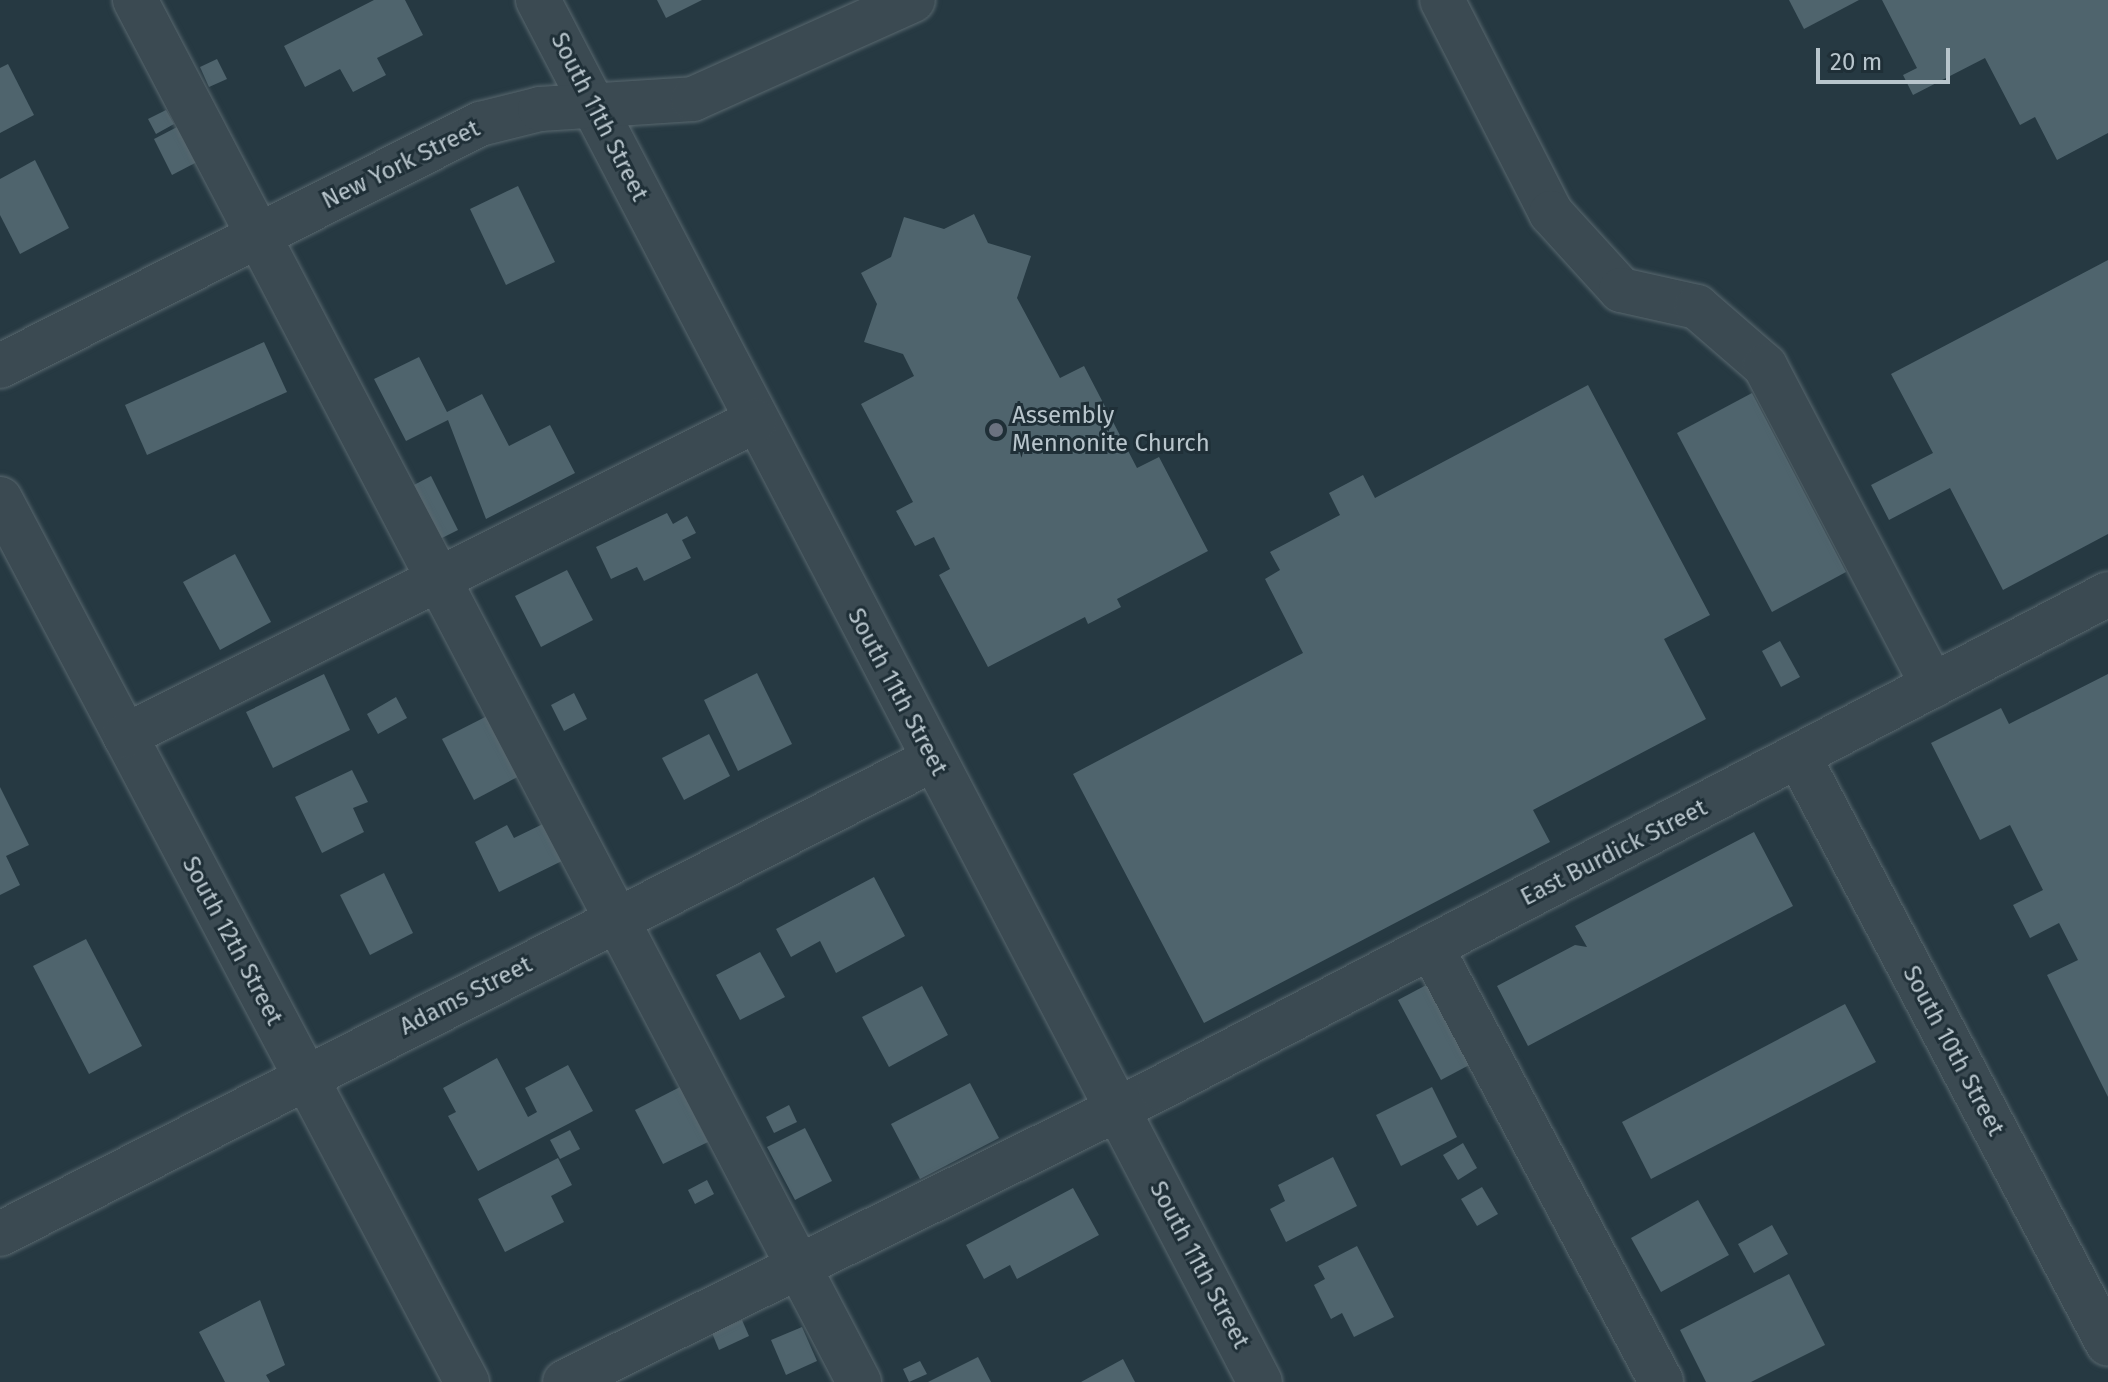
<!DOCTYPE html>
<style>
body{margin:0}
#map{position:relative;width:2108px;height:1382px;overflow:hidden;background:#263942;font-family:"Fira Sans",sans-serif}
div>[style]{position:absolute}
.building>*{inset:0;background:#4f646d}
.roads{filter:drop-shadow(0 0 2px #59686f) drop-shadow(0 0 2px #59686f)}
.minor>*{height:44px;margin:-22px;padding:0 22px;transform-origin:22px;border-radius:22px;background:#3b4a52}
.dots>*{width:22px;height:22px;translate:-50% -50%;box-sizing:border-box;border:4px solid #1f2f37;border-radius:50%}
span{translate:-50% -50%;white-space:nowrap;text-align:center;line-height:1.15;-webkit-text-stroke:6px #1f2f37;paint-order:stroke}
.street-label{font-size:24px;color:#b8c5cc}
.poi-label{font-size:24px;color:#b8c5cc}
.left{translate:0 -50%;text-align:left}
.scale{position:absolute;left:1816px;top:48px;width:134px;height:36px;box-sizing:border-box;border:4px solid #b8c5cc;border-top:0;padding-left:10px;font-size:24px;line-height:28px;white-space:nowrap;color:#b8c5cc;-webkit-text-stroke:6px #1f2f37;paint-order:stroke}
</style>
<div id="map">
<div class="building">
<i style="clip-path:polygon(374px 0,405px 0,423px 35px,377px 58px,386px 75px,353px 92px,340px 69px,305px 87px,284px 46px)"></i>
<i style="clip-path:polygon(657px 0,702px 0,666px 18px)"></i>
<i style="clip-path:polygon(1789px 0,1859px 0,1804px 29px)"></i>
<i style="clip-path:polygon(1882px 0,2108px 0,2108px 133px,2057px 160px,2035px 117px,2020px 125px,1985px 58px,1913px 95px,1903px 75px,1917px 68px)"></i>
<i style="clip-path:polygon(217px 59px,227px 79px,209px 87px,200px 67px)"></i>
<i style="clip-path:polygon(8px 64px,34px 115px,0 133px,0 68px)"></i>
<i style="clip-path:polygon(166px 110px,174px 124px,156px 134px,148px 119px)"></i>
<i style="clip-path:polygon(179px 126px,197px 162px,172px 175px,154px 139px)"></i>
<i style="clip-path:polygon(35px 160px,69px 228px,20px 254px,0 215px,0 179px)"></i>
<i style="clip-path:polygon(518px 186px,555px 262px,506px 285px,470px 209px)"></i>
<i style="clip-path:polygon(974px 214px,988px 243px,1031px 256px,1017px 298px,1060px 378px,1084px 366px,1137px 468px,1159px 457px,1208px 551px,1117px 599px,1121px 607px,1088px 624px,1085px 617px,988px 667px,939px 575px,950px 569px,934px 537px,915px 546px,896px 511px,913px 502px,861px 404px,914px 376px,903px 354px,864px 342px,877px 304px,861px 273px,891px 257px,904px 217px,944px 229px)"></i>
<i style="clip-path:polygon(2108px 260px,2108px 534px,2003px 590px,1950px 488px,1889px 520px,1871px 485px,1933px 453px,1891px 374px)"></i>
<i style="clip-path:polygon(264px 342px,287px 392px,147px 455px,125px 405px)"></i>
<i style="clip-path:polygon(419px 357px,447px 412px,482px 394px,509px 446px,550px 425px,575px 473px,486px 519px,448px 420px,406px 441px,374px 379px)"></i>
<i style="clip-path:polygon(1588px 385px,1710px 615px,1664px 639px,1706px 719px,1533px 810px,1550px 842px,1204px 1023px,1073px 774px,1303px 653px,1265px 579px,1280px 570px,1270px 552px,1340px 515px,1329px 493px,1363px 475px,1375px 498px)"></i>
<i style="clip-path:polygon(1752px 393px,1846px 572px,1772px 612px,1677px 433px)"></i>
<i style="clip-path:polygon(431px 476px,458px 530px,440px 539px,414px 485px)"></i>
<i style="clip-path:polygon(667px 513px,673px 524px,687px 516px,696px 533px,682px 540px,691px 558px,644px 581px,637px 567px,611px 579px,596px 547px)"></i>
<i style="clip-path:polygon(235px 554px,271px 622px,220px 650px,183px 582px)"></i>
<i style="clip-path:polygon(567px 570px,593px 620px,541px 647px,515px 596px)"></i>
<i style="clip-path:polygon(1780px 641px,1800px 677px,1781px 687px,1762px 651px)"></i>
<i style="clip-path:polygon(757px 673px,792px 744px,738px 771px,704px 700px)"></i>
<i style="clip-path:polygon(324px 674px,350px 730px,273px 768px,246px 712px)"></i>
<i style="clip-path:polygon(2108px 674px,2108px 1097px,2047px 975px,2078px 960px,2059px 923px,2030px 938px,2013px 905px,2043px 890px,2010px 825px,1980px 840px,1931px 743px,2001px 708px,2009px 724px)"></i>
<i style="clip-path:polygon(574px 693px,587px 719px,564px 731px,551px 705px)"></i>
<i style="clip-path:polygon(396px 697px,407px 718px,378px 734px,367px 714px)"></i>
<i style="clip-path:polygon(493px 713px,525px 773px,474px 800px,442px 739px)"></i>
<i style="clip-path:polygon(709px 734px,730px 776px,684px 800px,662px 758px)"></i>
<i style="clip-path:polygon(352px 770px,368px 802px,353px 808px,364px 832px,322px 853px,295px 797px)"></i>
<i style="clip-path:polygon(0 787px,29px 845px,6px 856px,20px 885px,0 895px)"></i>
<i style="clip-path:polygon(547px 822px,566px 859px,499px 892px,475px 842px,507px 825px,514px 838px)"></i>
<i style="clip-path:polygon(1754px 832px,1793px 906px,1528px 1046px,1497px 986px,1575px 945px,1587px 947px,1575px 926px)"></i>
<i style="clip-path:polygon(384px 873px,413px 933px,370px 955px,340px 895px)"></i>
<i style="clip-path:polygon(874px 877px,905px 936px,836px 973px,820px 941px,791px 957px,776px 929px)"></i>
<i style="clip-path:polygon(86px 939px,142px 1046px,89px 1074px,33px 966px)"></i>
<i style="clip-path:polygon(760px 952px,785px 997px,740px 1020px,716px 975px)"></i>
<i style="clip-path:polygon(1430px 983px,1473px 1063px,1441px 1080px,1398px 1000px)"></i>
<i style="clip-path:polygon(922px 986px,948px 1035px,889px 1067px,862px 1017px)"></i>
<i style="clip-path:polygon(1845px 1004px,1876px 1062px,1651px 1179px,1622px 1122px)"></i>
<i style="clip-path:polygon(497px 1058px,528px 1117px,537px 1112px,525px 1088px,568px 1065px,593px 1111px,478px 1171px,448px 1116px,456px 1112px,443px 1088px)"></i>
<i style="clip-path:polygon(970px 1083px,999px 1138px,920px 1179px,891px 1124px)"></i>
<i style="clip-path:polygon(680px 1087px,708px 1142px,663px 1164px,635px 1110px)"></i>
<i style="clip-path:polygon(1432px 1087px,1457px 1137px,1401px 1166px,1376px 1115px)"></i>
<i style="clip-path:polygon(789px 1105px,797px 1122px,774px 1133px,766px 1117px)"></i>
<i style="clip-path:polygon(805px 1128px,832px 1181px,795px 1200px,767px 1147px)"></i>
<i style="clip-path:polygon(570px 1130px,580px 1149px,560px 1159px,550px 1140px)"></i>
<i style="clip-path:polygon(1463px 1143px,1477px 1168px,1458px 1180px,1443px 1155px)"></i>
<i style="clip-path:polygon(1333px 1157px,1357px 1206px,1286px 1242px,1270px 1209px,1285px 1201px,1278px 1185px)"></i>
<i style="clip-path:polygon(558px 1158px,572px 1185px,551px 1196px,564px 1222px,505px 1252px,478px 1199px)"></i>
<i style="clip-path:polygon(707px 1180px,714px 1194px,695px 1204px,688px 1190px)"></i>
<i style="clip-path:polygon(1482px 1187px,1498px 1214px,1477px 1226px,1461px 1199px)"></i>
<i style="clip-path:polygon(1073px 1188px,1099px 1235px,1017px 1279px,1010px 1265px,984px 1279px,966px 1245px)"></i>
<i style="clip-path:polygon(1698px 1200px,1729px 1255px,1661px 1292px,1631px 1238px)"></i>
<i style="clip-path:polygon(1772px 1225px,1788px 1254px,1754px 1273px,1738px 1244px)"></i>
<i style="clip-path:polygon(1357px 1246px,1394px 1317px,1354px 1337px,1342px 1313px,1331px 1319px,1314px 1285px,1325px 1279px,1318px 1266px)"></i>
<i style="clip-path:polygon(1789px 1274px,1825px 1345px,1751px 1382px,1706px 1382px,1680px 1330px)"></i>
<i style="clip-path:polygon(260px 1300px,285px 1365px,266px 1375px,270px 1382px,225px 1382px,199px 1332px)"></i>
<i style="clip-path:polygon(742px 1320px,749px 1336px,719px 1350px,712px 1333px)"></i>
<i style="clip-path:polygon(802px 1327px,817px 1361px,786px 1375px,771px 1340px)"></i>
<i style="clip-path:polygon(978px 1357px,991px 1382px,928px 1382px)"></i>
<i style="clip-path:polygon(1123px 1359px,1135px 1382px,1081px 1382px)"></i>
<i style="clip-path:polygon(920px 1361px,927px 1374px,909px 1382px,903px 1369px)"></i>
</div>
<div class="roads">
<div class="minor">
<i style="left:135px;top:0;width:1560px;rotate:62.35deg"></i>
<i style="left:538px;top:0;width:1559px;rotate:62.42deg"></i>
<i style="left:1442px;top:0;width:239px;rotate:62.9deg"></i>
<i style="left:1551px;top:213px;width:104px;rotate:47.7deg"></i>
<i style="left:1621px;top:290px;width:78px;rotate:12.6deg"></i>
<i style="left:1697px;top:307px;width:90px;rotate:40.9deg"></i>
<i style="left:1765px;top:366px;width:361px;rotate:62.3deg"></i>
<i style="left:0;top:366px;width:538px;rotate:-26.76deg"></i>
<i style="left:480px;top:124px;width:62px;rotate:-14deg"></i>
<i style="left:540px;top:109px;width:153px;rotate:-3.7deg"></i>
<i style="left:693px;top:99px;width:241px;rotate:-24.2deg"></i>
<i style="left:0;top:499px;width:999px;rotate:62.13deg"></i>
<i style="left:125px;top:736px;width:704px;rotate:-26.57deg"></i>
<i style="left:1799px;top:757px;width:663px;rotate:62.24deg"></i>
<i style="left:1431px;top:947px;width:492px;rotate:62.1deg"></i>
<i style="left:0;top:1234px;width:1046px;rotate:-26.96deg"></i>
<i style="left:565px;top:1382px;width:664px;rotate:-26.29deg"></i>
<i style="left:1160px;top:1088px;width:1069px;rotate:-27.52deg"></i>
</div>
</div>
<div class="dots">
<i style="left:996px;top:430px;background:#6b7280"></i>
</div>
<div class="street-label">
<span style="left:599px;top:117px;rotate:63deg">South 11th Street</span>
<span style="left:401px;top:165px;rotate:-26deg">New York Street</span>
<span style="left:897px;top:692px;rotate:62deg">South 11th Street</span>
<span style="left:1614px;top:853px;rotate:-27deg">East Burdick Street</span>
<span style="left:232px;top:941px;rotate:62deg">South 12th Street</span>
<span style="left:466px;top:996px;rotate:-27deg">Adams Street</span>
<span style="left:1953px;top:1051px;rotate:62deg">South 10th Street</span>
<span style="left:1199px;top:1265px;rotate:62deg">South 11th Street</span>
</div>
<div class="poi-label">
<span class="left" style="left:1012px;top:430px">Assembly<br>Mennonite Church</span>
</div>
<div class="scale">20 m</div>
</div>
